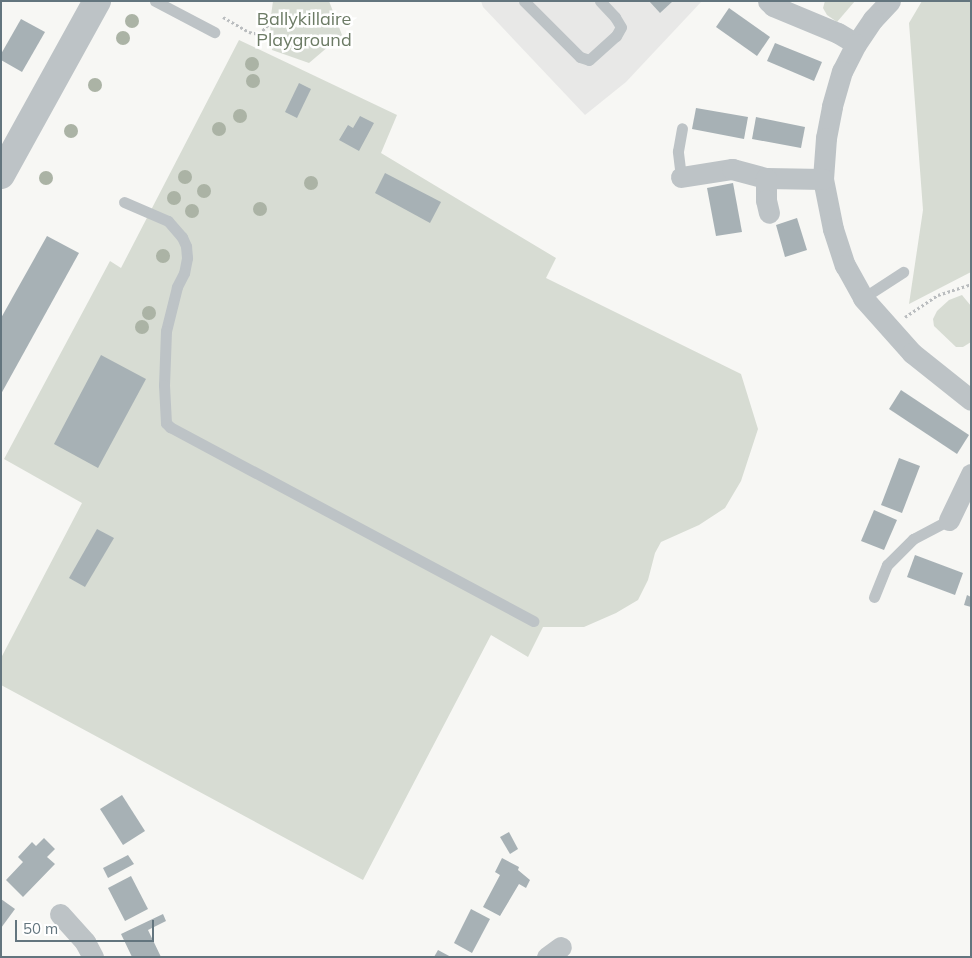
<!DOCTYPE html>
<style>
body{margin:0}
#map{position:relative;width:972px;height:958px;overflow:hidden;background:#f7f7f4;font-family:Mulish,sans-serif}
div>[style]{position:absolute}
.built>*{inset:0;background:#e8e8e7}
.green>*{inset:0;background:#d7dcd3}
.building>*{inset:0;background:#a7b1b5}
.path>*{height:3px;margin-top:-1.5px;transform-origin:0;background:repeating-linear-gradient(90deg,#babdbf 0 2.5px,transparent 0 5px)}
.service>*{height:11px;margin:-5.5px;padding:0 5.5px;transform-origin:5.5px;border-radius:5.5px;background:#bdc3c6}
.minor>*{height:21px;margin:-10.5px;padding:0 10.5px;transform-origin:10.5px;border-radius:10.5px;background:#bdc3c6}
.tertiary>*{height:28px;margin:-14px;padding:0 14px;transform-origin:14px;border-radius:14px;background:#bdc3c6}
.trees>*{width:14px;height:14px;margin:-7px;border-radius:50%;background:#abb3a5}
span{translate:-50% -50%;white-space:nowrap;text-align:center;line-height:1.15;-webkit-text-stroke:5px #fff;paint-order:stroke}
.park-label{font-size:18px;color:#6c7b65}
.frame{position:absolute;inset:0;border:2px solid #63757e;pointer-events:none}
.scale{position:absolute;left:15px;top:920px;width:139px;height:22px;box-sizing:border-box;border:2px solid #63757e;border-top:0;padding-left:6px;font-size:15px;line-height:18px;white-space:nowrap;color:#63757e;-webkit-text-stroke:4px #fff;paint-order:stroke}
</style>
<div id="map">
<div class="built">
<i style="clip-path:polygon(481px 1px,702px 1px,626px 82px,585px 115px,483px 7px)"></i>
</div>
<div class="green">
<i style="clip-path:polygon(273px 1px,329px 1px,342px 35px,309px 63px,272px 50px,270px 23px)"></i>
<i style="clip-path:polygon(825px 1px,855px 1px,837px 22px,827px 15px,823px 8px)"></i>
<i style="clip-path:polygon(922px 1px,971px 1px,971px 272px,909px 304px,923px 210px,909px 23px)"></i>
<i style="clip-path:polygon(239px 40px,397px 115px,381px 153px,556px 258px,546px 278px,741px 374px,758px 429px,741px 481px,725px 508px,699px 525px,661px 542px,655px 553px,648px 580px,638px 600px,616px 613px,584px 627px,543px 627px,528px 657px,491px 635px,363px 880px,1px 685px,1px 658px,82px 503px,4px 459px,110px 261px,121px 268px)"></i>
<i style="clip-path:polygon(962px 295px,971px 306px,971px 342px,963px 347px,956px 347px,934px 326px,933px 319px,937px 311px,949px 300px)"></i>
</div>
<div class="building">
<i style="clip-path:polygon(649px 1px,673px 1px,660px 13px)"></i>
<i style="clip-path:polygon(729px 8px,770px 37px,757px 56px,716px 27px)"></i>
<i style="clip-path:polygon(21px 19px,45px 32px,22px 72px,1px 60px,1px 54px)"></i>
<i style="clip-path:polygon(775px 43px,822px 62px,814px 81px,767px 61px)"></i>
<i style="clip-path:polygon(299px 83px,311px 89px,297px 118px,285px 112px)"></i>
<i style="clip-path:polygon(696px 108px,748px 117px,744px 139px,692px 129px)"></i>
<i style="clip-path:polygon(360px 116px,374px 123px,359px 151px,339px 140px,348px 125px,353px 128px)"></i>
<i style="clip-path:polygon(756px 117px,805px 127px,801px 148px,752px 139px)"></i>
<i style="clip-path:polygon(385px 173px,441px 202px,430px 223px,375px 193px)"></i>
<i style="clip-path:polygon(733px 183px,742px 232px,716px 236px,707px 188px)"></i>
<i style="clip-path:polygon(797px 218px,807px 250px,785px 257px,776px 225px)"></i>
<i style="clip-path:polygon(47px 236px,79px 253px,1px 394px,1px 318px)"></i>
<i style="clip-path:polygon(101px 355px,146px 379px,98px 468px,54px 444px)"></i>
<i style="clip-path:polygon(901px 390px,969px 435px,957px 454px,889px 409px)"></i>
<i style="clip-path:polygon(899px 458px,920px 466px,902px 513px,881px 505px)"></i>
<i style="clip-path:polygon(874px 510px,897px 520px,884px 550px,861px 541px)"></i>
<i style="clip-path:polygon(97px 529px,114px 538px,85px 587px,69px 578px)"></i>
<i style="clip-path:polygon(915px 555px,963px 573px,955px 595px,907px 577px)"></i>
<i style="clip-path:polygon(967px 595px,971px 597px,971px 607px,964px 605px)"></i>
<i style="clip-path:polygon(122px 795px,145px 831px,123px 845px,100px 809px)"></i>
<i style="clip-path:polygon(509px 832px,518px 849px,510px 854px,500px 837px)"></i>
<i style="clip-path:polygon(44px 838px,55px 849px,47px 857px,55px 864px,23px 897px,6px 880px,23px 862px,18px 857px,32px 842px,36px 846px)"></i>
<i style="clip-path:polygon(128px 855px,134px 864px,108px 878px,103px 868px)"></i>
<i style="clip-path:polygon(502px 858px,519px 867px,518px 870px,530px 880px,526px 888px,519px 884px,500px 916px,483px 907px,500px 875px,495px 872px)"></i>
<i style="clip-path:polygon(131px 876px,148px 909px,125px 921px,108px 888px)"></i>
<i style="clip-path:polygon(1px 899px,15px 909px,1px 928px)"></i>
<i style="clip-path:polygon(471px 909px,490px 919px,472px 953px,454px 943px)"></i>
<i style="clip-path:polygon(163px 914px,166px 921px,148px 930px,161px 957px,132px 957px,121px 934px)"></i>
<i style="clip-path:polygon(438px 950px,451px 957px,434px 957px)"></i>
</div>
<div class="path">
<i style="left:223px;top:17px;width:30px;rotate:30deg"></i>
<i style="left:249px;top:32px;width:10px;rotate:11deg"></i>
<i style="left:259px;top:34px;width:16px;rotate:-45deg"></i>
<i style="left:905px;top:317px;width:40px;rotate:-34deg"></i>
<i style="left:938px;top:295px;width:35px;rotate:-18deg"></i>
</div>
<div class="service">
<i style="left:155px;top:1px;width:67px;rotate:27.7deg"></i>
<i style="left:524px;top:1px;width:79px;rotate:45deg"></i>
<i style="left:580px;top:57px;width:9px;rotate:18deg"></i>
<i style="left:589px;top:60px;width:36px;rotate:-42deg"></i>
<i style="left:616px;top:36px;width:10px;rotate:-61deg"></i>
<i style="left:621px;top:27px;width:12px;rotate:-121deg"></i>
<i style="left:615px;top:17px;width:22px;rotate:-133deg"></i>
<i style="left:681px;top:177px;width:26px;rotate:-97deg"></i>
<i style="left:678px;top:151px;width:23px;rotate:-80deg"></i>
<i style="left:124px;top:202px;width:48px;rotate:23.4deg"></i>
<i style="left:168px;top:221px;width:21px;rotate:49deg"></i>
<i style="left:182px;top:237px;width:10px;rotate:66deg"></i>
<i style="left:186px;top:246px;width:12px;rotate:85deg"></i>
<i style="left:187px;top:258px;width:15px;rotate:101deg"></i>
<i style="left:184px;top:273px;width:16px;rotate:117deg"></i>
<i style="left:177px;top:287px;width:45px;rotate:104deg"></i>
<i style="left:166px;top:331px;width:54px;rotate:92.1deg"></i>
<i style="left:164px;top:385px;width:38px;rotate:87deg"></i>
<i style="left:166px;top:423px;width:6px;rotate:45deg"></i>
<i style="left:170px;top:427px;width:412px;rotate:28.1deg"></i>
<i style="left:863px;top:298px;width:48px;rotate:-33deg"></i>
<i style="left:874px;top:597px;width:35px;rotate:-68deg"></i>
<i style="left:887px;top:565px;width:37px;rotate:-45deg"></i>
<i style="left:913px;top:539px;width:41px;rotate:-27.8deg"></i>
</div>
<div class="minor">
<i style="left:768px;top:1px;width:7px;rotate:45deg"></i>
<i style="left:773px;top:6px;width:70px;rotate:22.6deg"></i>
<i style="left:838px;top:33px;width:21px;rotate:31deg"></i>
<i style="left:890px;top:1px;width:25px;rotate:133deg"></i>
<i style="left:873px;top:19px;width:30px;rotate:124deg"></i>
<i style="left:856px;top:44px;width:30px;rotate:117deg"></i>
<i style="left:842px;top:71px;width:37px;rotate:106deg"></i>
<i style="left:832px;top:107px;width:32px;rotate:101deg"></i>
<i style="left:826px;top:138px;width:41px;rotate:94.2deg"></i>
<i style="left:823px;top:179px;width:51px;rotate:78.7deg"></i>
<i style="left:833px;top:229px;width:38px;rotate:72deg"></i>
<i style="left:845px;top:265px;width:38px;rotate:61deg"></i>
<i style="left:863px;top:298px;width:74px;rotate:48.3deg"></i>
<i style="left:912px;top:353px;width:75px;rotate:38.5deg"></i>
<i style="left:681px;top:177px;width:52px;rotate:-8.9deg"></i>
<i style="left:732px;top:169px;width:35px;rotate:15deg"></i>
<i style="left:766px;top:178px;width:57px;rotate:1deg"></i>
<i style="left:766px;top:178px;width:22px;rotate:90deg"></i>
<i style="left:766px;top:200px;width:13px;rotate:77deg"></i>
<i style="left:949px;top:520px;width:51px;rotate:-64.4deg"></i>
<i style="left:60px;top:914px;width:38px;rotate:48deg"></i>
<i style="left:85px;top:942px;width:17px;rotate:62deg"></i>
<i style="left:547px;top:957px;width:17px;rotate:-36deg"></i>
</div>
<div class="tertiary">
<i style="left:1px;top:175px;width:199px;rotate:-61.1deg"></i>
</div>
<div class="trees">
<i style="left:132px;top:21px"></i>
<i style="left:123px;top:38px"></i>
<i style="left:252px;top:64px"></i>
<i style="left:253px;top:81px"></i>
<i style="left:95px;top:85px"></i>
<i style="left:240px;top:116px"></i>
<i style="left:219px;top:129px"></i>
<i style="left:71px;top:131px"></i>
<i style="left:185px;top:177px"></i>
<i style="left:46px;top:178px"></i>
<i style="left:311px;top:183px"></i>
<i style="left:204px;top:191px"></i>
<i style="left:174px;top:198px"></i>
<i style="left:260px;top:209px"></i>
<i style="left:192px;top:211px"></i>
<i style="left:163px;top:256px"></i>
<i style="left:149px;top:313px"></i>
<i style="left:142px;top:327px"></i>
</div>
<div class="park-label">
<span style="left:304px;top:30px">Ballykillaire<br>Playground</span>
</div>
<div class="frame"></div>
<div class="scale">50 m</div>
</div>
